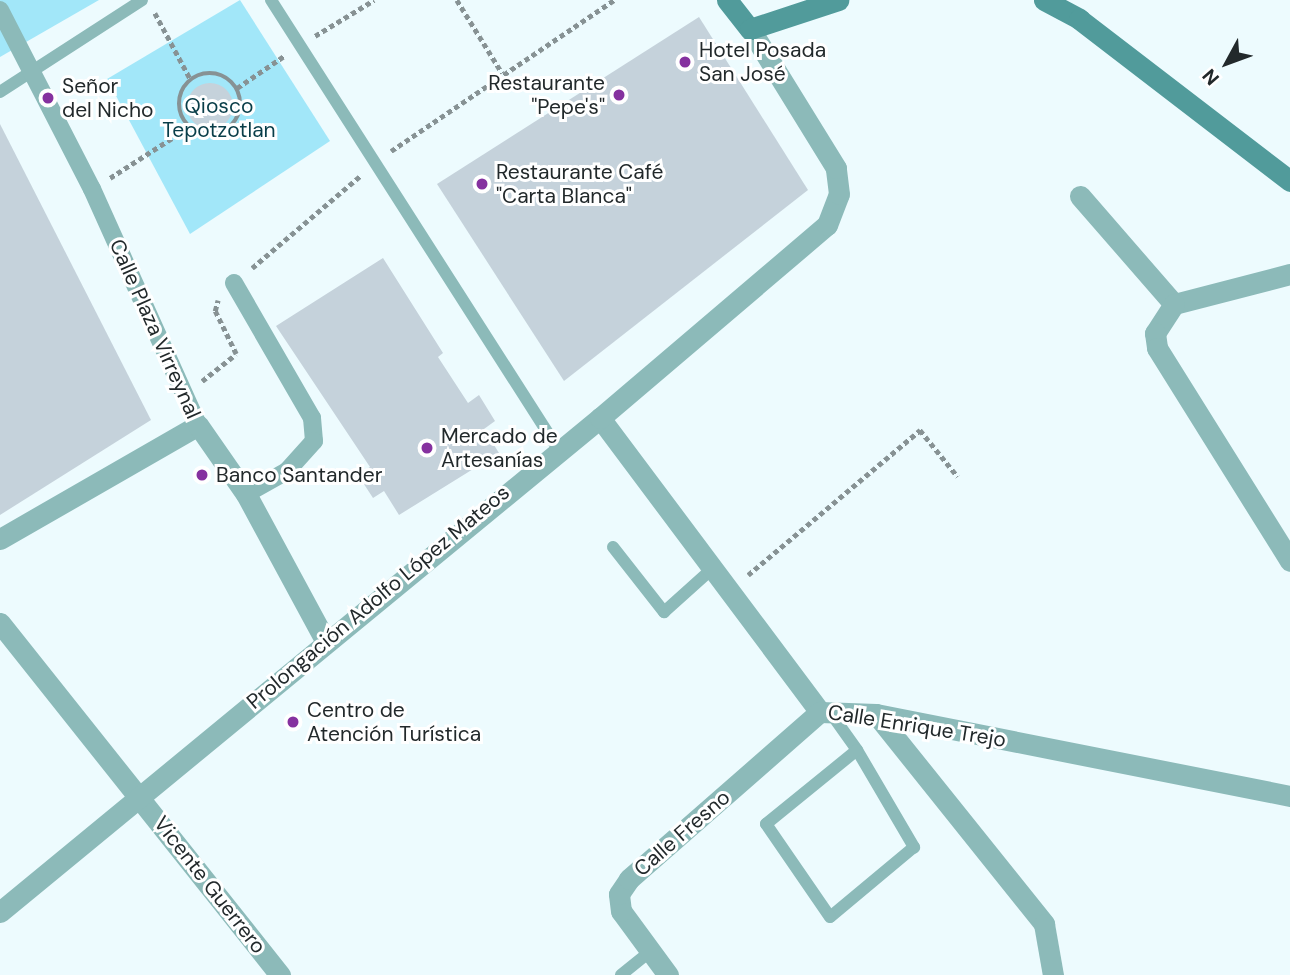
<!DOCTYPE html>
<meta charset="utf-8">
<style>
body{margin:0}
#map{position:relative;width:1290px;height:975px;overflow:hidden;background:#edfbfe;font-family:"DM Sans",sans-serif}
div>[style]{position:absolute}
.green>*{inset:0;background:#a2e7f9}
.building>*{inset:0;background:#c5d2db}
.round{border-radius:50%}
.path>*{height:4.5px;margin-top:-2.25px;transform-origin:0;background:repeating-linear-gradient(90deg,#879294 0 5px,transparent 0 8.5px)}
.path>.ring{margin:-2.25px;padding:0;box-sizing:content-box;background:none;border:4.5px solid #879294;border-radius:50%}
.service>*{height:12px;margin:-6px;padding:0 6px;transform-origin:6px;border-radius:6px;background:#8cbab9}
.pedestrian>*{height:18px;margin:-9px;padding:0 9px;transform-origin:9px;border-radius:9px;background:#8cbab9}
.minor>*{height:21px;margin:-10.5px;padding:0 10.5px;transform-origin:10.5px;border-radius:10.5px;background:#8cbab9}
.tertiary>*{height:21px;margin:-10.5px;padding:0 10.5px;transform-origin:10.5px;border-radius:10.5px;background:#8cbab9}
.secondary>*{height:21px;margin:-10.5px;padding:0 10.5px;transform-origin:10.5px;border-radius:10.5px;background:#519b9b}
.dots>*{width:19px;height:19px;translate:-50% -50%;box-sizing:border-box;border:4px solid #fff;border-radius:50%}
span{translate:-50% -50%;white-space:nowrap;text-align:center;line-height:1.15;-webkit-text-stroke:6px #fff;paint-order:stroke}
.poi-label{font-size:21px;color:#22292b}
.left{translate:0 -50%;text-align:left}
.right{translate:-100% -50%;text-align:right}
.park-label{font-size:21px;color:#093e49}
.street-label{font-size:21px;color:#22292b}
.north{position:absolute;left:1192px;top:28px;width:70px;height:70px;-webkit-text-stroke:5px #fff;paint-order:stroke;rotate:229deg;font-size:19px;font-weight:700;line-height:28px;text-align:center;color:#22292b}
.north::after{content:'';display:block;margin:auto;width:24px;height:32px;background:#22292b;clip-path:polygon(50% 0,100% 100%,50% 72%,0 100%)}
</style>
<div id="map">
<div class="green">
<i style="clip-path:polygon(0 0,99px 0,0 57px)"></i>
<i style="clip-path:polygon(240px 0,330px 141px,190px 234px,107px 79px)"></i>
</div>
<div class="building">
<i style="clip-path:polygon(699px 17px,808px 190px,564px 381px,437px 184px)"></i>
<i class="round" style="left:187px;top:83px;width:46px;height:46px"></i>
<i style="clip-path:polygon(0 124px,151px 420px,0 515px)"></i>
<i style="clip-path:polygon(383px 258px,443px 353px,438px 357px,468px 403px,479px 395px,495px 421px,484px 429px,499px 453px,399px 515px,384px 491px,373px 498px,358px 475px,370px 467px,276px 326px)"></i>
</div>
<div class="path">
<i style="left:457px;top:0;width:86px;rotate:58.3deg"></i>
<i style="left:155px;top:13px;width:76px;rotate:61.8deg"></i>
<i style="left:315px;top:36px;width:69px;rotate:-31.4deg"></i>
<i class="ring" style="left:179px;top:73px;width:57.5px;height:57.5px"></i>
<i style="left:237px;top:88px;width:57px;rotate:-34.2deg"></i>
<i style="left:391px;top:151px;width:269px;rotate:-34.1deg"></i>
<i style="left:110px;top:178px;width:94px;rotate:-32.8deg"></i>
<i style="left:252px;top:268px;width:142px;rotate:-40.4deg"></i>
<i style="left:202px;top:381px;width:43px;rotate:-38.5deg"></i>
<i style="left:236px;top:354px;width:48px;rotate:-116deg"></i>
<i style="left:215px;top:311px;width:11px;rotate:-75deg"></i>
<i style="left:748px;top:575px;width:225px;rotate:-40.1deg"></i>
<i style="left:920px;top:430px;width:60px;rotate:51deg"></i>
</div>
<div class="service">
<i style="left:271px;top:0;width:533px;rotate:57.41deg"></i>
<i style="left:0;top:92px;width:169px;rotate:-32.9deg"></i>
<i style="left:613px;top:547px;width:83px;rotate:51.9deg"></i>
<i style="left:664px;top:612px;width:67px;rotate:-42deg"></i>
<i style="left:830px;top:712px;width:47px;rotate:54.6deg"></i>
<i style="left:857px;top:750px;width:113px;rotate:59.6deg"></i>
<i style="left:914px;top:847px;width:109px;rotate:140.2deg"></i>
<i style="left:830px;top:917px;width:113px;rotate:-124.5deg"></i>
<i style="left:766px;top:824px;width:117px;rotate:-39.1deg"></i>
<i style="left:621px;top:975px;width:38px;rotate:-39deg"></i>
</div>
<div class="pedestrian">
<i style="left:0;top:10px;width:201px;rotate:62.8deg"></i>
<i style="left:92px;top:189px;width:259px;rotate:65.8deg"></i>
<i style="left:234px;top:283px;width:156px;rotate:60deg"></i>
<i style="left:312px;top:418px;width:23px;rotate:85deg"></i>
<i style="left:314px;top:441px;width:40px;rotate:132deg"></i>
<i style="left:287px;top:471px;width:47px;rotate:150.7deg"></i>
</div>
<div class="minor">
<i style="left:1080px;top:196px;width:143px;rotate:49deg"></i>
<i style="left:1290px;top:274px;width:120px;rotate:165.5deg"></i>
<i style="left:1174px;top:304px;width:35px;rotate:123deg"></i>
<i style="left:1155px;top:333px;width:15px;rotate:82deg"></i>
<i style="left:1157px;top:348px;width:251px;rotate:58deg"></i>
<i style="left:600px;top:418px;width:367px;rotate:53.2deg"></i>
<i style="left:820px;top:712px;width:56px;rotate:2deg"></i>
<i style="left:876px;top:714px;width:422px;rotate:11.2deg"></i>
<i style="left:876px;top:714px;width:269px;rotate:51.3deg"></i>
<i style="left:1044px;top:924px;width:52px;rotate:80deg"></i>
<i style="left:668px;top:975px;width:79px;rotate:-126.3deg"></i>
<i style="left:621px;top:911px;width:17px;rotate:-97deg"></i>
<i style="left:619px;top:894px;width:18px;rotate:-56deg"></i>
<i style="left:629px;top:879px;width:254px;rotate:-41.2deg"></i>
</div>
<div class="tertiary">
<i style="left:0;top:539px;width:228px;rotate:-29.9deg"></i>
<i style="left:198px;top:425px;width:84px;rotate:55.2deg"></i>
<i style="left:246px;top:494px;width:166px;rotate:61.6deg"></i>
<i style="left:0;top:623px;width:450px;rotate:51.5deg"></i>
<i style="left:0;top:912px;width:777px;rotate:-39.47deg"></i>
<i style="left:600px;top:418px;width:298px;rotate:-40.4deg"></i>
<i style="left:827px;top:225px;width:33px;rotate:-69deg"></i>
<i style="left:839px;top:194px;width:26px;rotate:-97deg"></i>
<i style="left:836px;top:168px;width:163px;rotate:-121.7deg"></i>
</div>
<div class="secondary">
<i style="left:727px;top:0;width:37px;rotate:52deg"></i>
<i style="left:750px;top:29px;width:93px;rotate:-18.2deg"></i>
<i style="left:1044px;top:0;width:40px;rotate:28deg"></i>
<i style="left:1079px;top:19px;width:266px;rotate:37.5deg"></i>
</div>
<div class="dots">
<i style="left:685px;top:62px;background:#85319f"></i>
<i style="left:619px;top:95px;background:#85319f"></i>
<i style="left:48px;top:98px;background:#85319f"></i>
<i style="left:482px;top:184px;background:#85319f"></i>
<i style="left:427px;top:448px;background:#85319f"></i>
<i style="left:202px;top:475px;background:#85319f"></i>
<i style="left:293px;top:722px;background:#85319f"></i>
</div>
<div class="poi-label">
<span class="left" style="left:699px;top:62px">Hotel Posada<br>San José</span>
<span class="right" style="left:605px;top:95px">Restaurante<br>"Pepe's"</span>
<span class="left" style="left:62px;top:98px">Señor<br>del Nicho</span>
<span class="left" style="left:496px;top:184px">Restaurante Café<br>"Carta Blanca"</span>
<span class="left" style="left:441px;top:448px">Mercado de<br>Artesanías</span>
<span class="left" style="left:216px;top:475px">Banco Santander</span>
<span class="left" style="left:307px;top:722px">Centro de<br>Atención Turística</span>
</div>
<div class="park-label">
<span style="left:219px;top:118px">Qiosco<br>Tepotzotlan</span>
</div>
<div class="street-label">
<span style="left:155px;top:329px;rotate:66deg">Calle Plaza Virreynal</span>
<span style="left:378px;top:597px;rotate:-40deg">Prolongación Adolfo López Mateos</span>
<span style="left:917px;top:726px;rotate:9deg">Calle Enrique Trejo</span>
<span style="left:682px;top:833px;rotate:-41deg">Calle Fresno</span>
<span style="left:210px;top:885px;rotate:52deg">Vicente Guerrero</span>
</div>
<div class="north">N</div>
</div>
